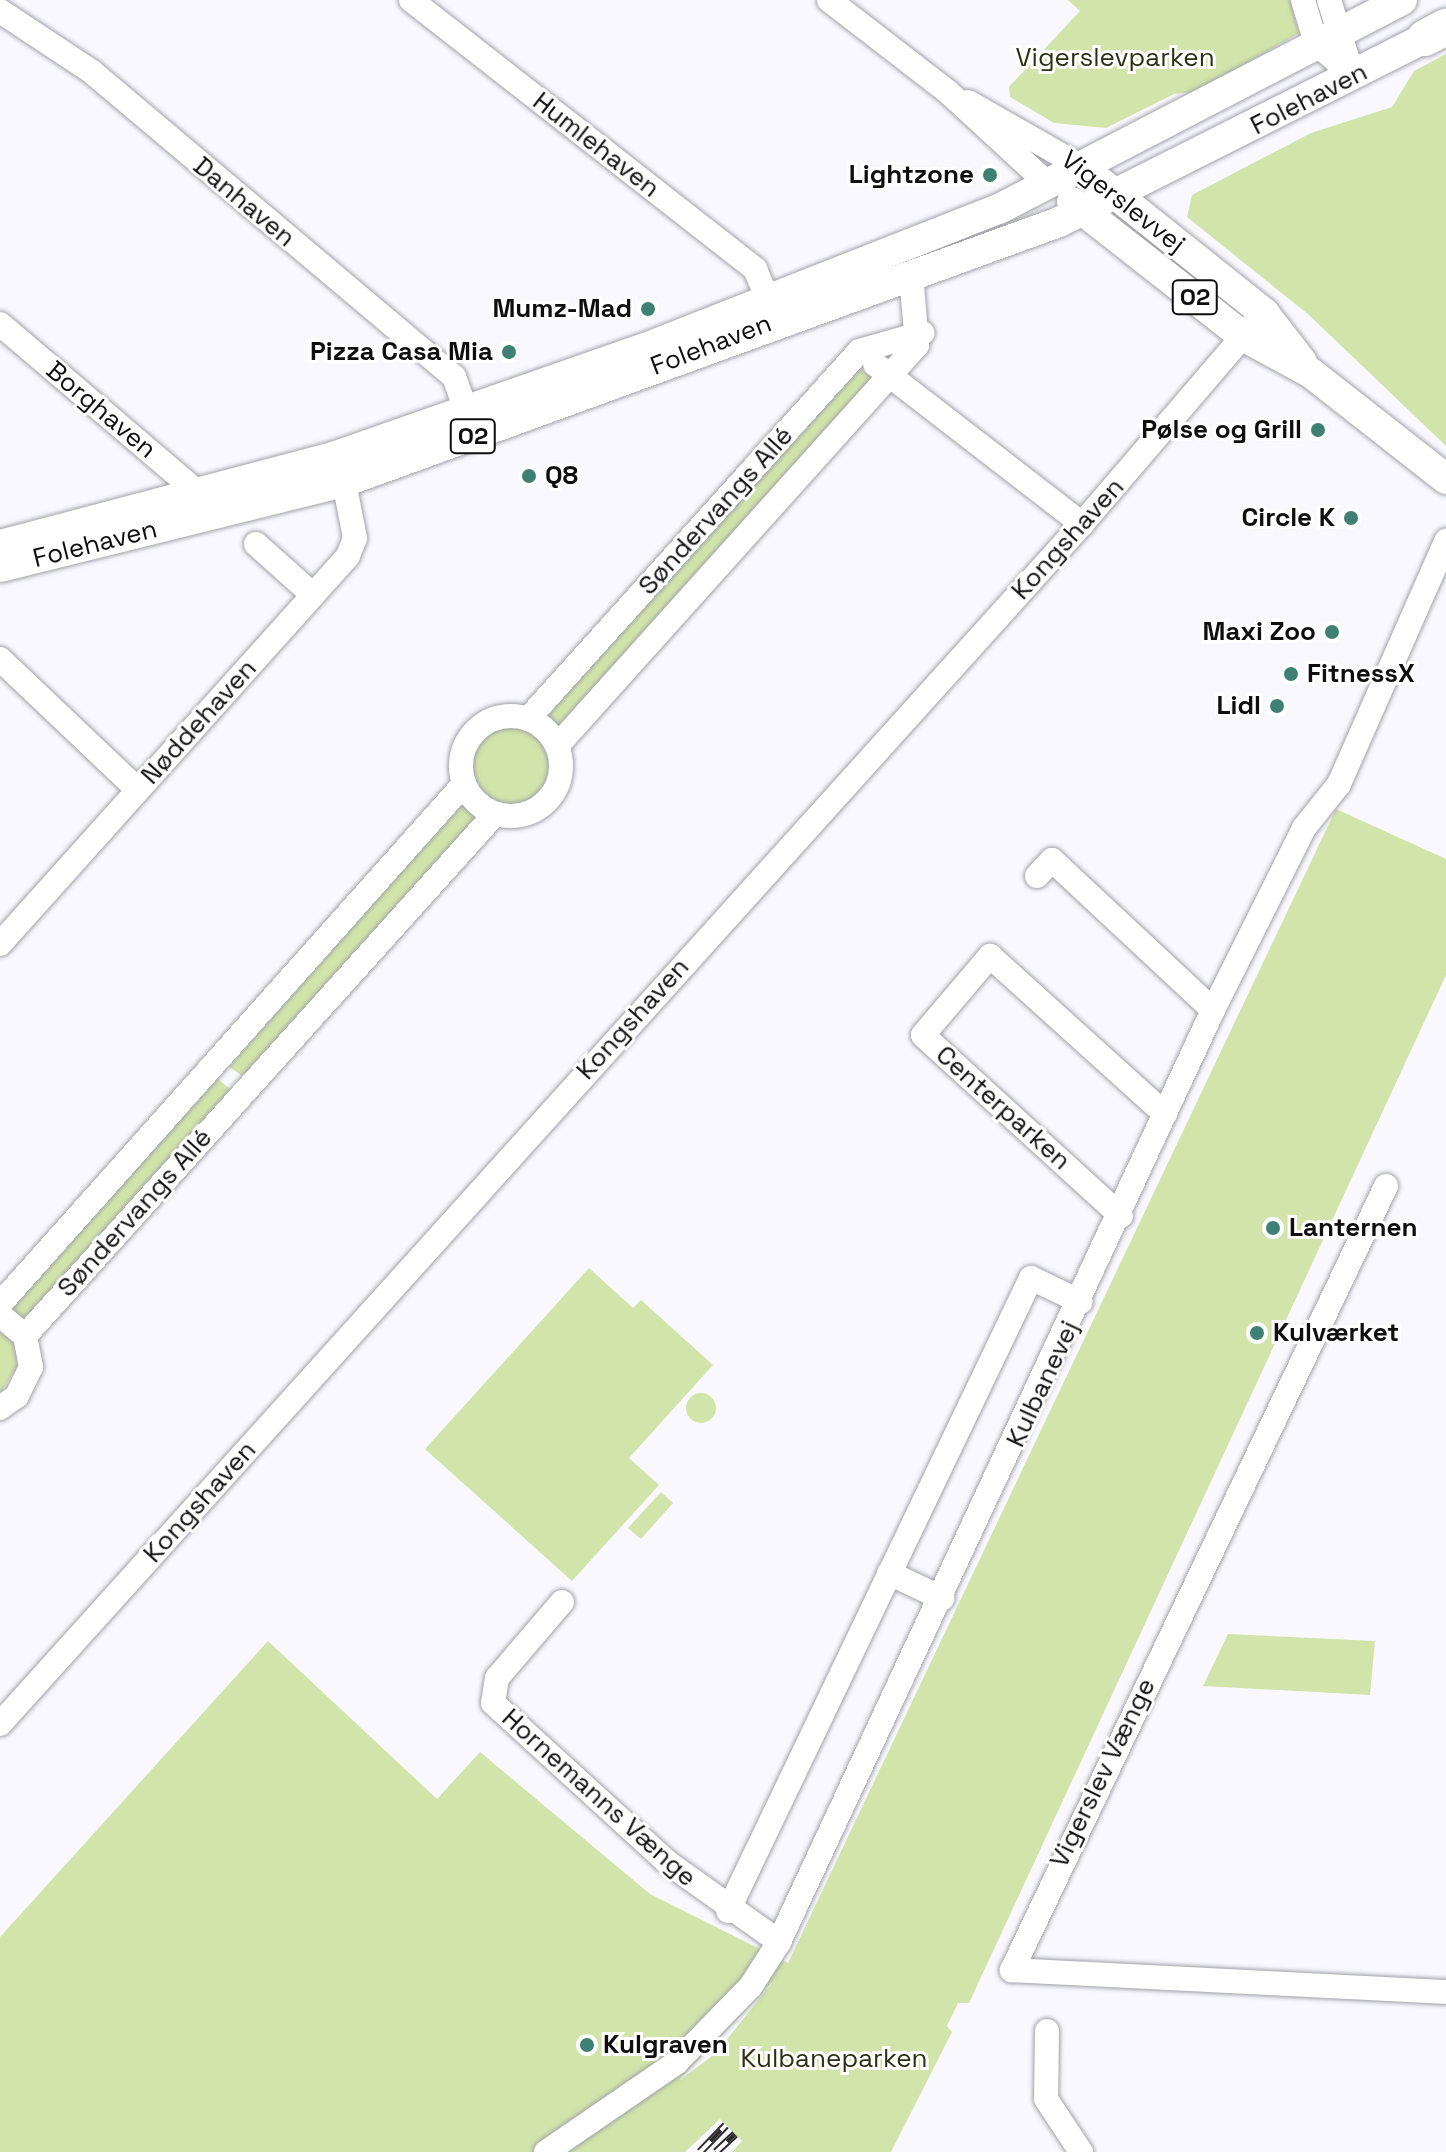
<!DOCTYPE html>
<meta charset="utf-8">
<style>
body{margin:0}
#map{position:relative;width:1446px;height:2152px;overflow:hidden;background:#f8f8fe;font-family:"Space Grotesk",sans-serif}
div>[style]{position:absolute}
.green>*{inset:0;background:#d3e4aa}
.round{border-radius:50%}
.roads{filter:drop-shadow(0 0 2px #a1a2a8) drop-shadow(0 0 2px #a1a2a8)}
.minor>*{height:24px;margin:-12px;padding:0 12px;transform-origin:12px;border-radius:12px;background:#fff}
.minor>.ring{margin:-12px;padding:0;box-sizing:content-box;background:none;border:24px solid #fff;border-radius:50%}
.major>*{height:30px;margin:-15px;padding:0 15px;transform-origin:15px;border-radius:15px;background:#fff}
.highway>*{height:36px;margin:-18px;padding:0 18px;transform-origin:18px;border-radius:18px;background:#fff}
.rail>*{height:8px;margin-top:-4px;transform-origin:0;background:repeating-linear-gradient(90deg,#fff 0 15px,#2c2c2e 0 30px);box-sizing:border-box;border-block:2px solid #2c2c2e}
.dots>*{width:22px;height:22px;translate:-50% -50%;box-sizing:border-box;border:4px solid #fff;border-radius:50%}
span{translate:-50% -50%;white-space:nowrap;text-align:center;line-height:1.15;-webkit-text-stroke:6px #fff;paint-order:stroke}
.shield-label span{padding:2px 6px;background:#fff;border:2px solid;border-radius:6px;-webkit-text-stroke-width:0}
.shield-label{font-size:24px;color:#0e0e10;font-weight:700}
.park-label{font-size:26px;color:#293112}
.street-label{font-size:26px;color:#0e0e10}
.poi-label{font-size:26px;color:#0e0e10;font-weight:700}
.right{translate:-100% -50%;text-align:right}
.left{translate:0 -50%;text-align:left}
</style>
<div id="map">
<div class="green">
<i style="clip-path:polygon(1068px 0,1290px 0,1299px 33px,1199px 91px,1174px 94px,1106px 128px,1054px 123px,1010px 97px,1009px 87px,1080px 11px)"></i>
<i style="clip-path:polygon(1446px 54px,1446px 446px,1309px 315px,1187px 217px,1192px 195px,1311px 133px,1392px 107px,1414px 71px)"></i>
<i style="clip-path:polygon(855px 364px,873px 379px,559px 729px,541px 714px)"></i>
<i class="round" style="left:469px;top:723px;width:82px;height:82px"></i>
<i style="clip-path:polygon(463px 802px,478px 818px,244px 1077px,229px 1067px)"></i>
<i style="clip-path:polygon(evenodd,1336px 809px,1446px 859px,1446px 975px,969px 2003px,958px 2003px,947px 2026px,952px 2032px,891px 2152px,732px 2152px,742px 2141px,720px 2119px,685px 2152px,0 2152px,0 1937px,268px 1641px,437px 1799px,480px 1752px,650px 1894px,788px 1963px,1336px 809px,776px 1978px,716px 2053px,680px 2080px,680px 2079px,776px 1978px)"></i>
<i style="clip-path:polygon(217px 1078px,231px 1090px,24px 1322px,9px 1307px)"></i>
<i style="clip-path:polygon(589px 1268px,633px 1308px,641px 1300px,713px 1365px,629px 1458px,659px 1485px,572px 1581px,425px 1449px)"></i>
<i style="clip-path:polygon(0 1324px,16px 1342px,19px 1364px,0 1394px)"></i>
<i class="round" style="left:686px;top:1393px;width:30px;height:30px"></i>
<i style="clip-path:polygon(661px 1492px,673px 1503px,641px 1539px,628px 1528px)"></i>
<i style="clip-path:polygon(1228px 1634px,1375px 1641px,1370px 1695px,1203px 1686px)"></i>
</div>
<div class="roads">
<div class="minor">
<i style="left:411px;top:0;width:437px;rotate:38deg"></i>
<i style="left:755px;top:269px;width:34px;rotate:67deg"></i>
<i style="left:829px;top:0;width:150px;rotate:37.7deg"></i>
<i style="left:948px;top:92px;width:136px;rotate:42.6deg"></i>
<i style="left:1303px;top:0;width:45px;rotate:73.2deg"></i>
<i style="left:1316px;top:43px;width:50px;rotate:41.7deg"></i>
<i style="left:1329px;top:0;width:80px;rotate:72.5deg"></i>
<i style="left:0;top:11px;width:110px;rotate:33.5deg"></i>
<i style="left:92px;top:72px;width:473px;rotate:40.1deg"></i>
<i style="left:454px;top:377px;width:38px;rotate:70deg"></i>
<i style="left:968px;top:102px;width:129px;rotate:29.7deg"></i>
<i style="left:0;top:324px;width:265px;rotate:40.4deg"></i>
<i style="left:875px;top:364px;width:262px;rotate:37.7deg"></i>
<i style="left:256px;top:544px;width:75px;rotate:41.8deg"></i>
<i style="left:0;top:659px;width:190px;rotate:43.5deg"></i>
<i class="ring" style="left:461px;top:716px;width:76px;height:76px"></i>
<i style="left:528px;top:719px;width:495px;rotate:-48deg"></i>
<i style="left:859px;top:351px;width:66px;rotate:-15.9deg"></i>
<i style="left:557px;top:746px;width:539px;rotate:-48.08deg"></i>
<i style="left:917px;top:345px;width:71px;rotate:-94.8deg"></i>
<i style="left:1037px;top:876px;width:22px;rotate:-47deg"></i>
<i style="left:1052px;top:860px;width:220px;rotate:43deg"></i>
<i style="left:0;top:944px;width:521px;rotate:-48.11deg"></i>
<i style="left:348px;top:556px;width:19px;rotate:-69deg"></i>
<i style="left:355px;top:538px;width:57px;rotate:-101.1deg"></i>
<i style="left:1386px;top:1186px;width:869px;rotate:115.5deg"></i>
<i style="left:1012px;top:1970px;width:435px;rotate:2.9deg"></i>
<i style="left:1121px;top:1216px;width:268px;rotate:-137.6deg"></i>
<i style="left:923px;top:1035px;width:104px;rotate:-49.7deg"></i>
<i style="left:990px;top:956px;width:236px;rotate:42.1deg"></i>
<i style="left:0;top:1304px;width:697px;rotate:-48.26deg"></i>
<i style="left:0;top:1315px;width:33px;rotate:40deg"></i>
<i style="left:25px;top:1336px;width:32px;rotate:79deg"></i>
<i style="left:31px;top:1367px;width:32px;rotate:116deg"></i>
<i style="left:17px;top:1396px;width:21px;rotate:145deg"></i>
<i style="left:25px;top:1336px;width:702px;rotate:-48deg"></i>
<i style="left:889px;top:1573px;width:59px;rotate:25.3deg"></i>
<i style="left:562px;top:1602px;width:100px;rotate:130.5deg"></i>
<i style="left:497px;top:1678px;width:25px;rotate:99deg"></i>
<i style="left:493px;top:1703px;width:236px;rotate:42.4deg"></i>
<i style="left:667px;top:1862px;width:138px;rotate:35.5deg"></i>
<i style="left:0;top:1724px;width:1616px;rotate:-47.96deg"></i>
<i style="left:1082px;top:524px;width:266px;rotate:-49.4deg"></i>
<i style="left:728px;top:1911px;width:702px;rotate:-64.42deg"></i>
<i style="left:1031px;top:1278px;width:55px;rotate:25.6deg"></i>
<i style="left:1047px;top:2031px;width:68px;rotate:90.8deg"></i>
<i style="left:1046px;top:2099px;width:64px;rotate:56.6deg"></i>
<i style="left:546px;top:2152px;width:158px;rotate:-34.4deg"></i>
<i style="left:676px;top:2063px;width:107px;rotate:-45.8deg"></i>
<i style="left:751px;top:1986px;width:52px;rotate:-57.5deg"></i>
<i style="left:779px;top:1942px;width:1028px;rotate:-65.03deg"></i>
<i style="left:1213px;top:1010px;width:203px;rotate:-63.4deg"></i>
<i style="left:1304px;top:828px;width:56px;rotate:-51.5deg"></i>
<i style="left:1339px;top:784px;width:266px;rotate:-66.2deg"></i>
</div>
<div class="major">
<i style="left:1080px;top:166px;width:236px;rotate:38.6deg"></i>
<i style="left:1264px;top:313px;width:62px;rotate:52.2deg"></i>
<i style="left:1072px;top:202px;width:217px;rotate:38.1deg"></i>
<i style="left:1243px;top:336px;width:77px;rotate:28.6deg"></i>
<i style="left:1311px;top:373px;width:172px;rotate:38.1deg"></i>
<i style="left:0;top:545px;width:348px;rotate:-14.8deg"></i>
<i style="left:336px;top:456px;width:341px;rotate:-19.3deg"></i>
<i style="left:658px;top:343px;width:366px;rotate:-21.5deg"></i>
<i style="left:999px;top:209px;width:454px;rotate:-27.4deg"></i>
<i style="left:0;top:567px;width:354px;rotate:-13.9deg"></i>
<i style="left:344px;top:482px;width:761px;rotate:-19.98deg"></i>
<i style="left:1059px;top:222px;width:410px;rotate:-26.7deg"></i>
</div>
<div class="highway">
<i style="left:1425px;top:38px;width:24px;rotate:-28deg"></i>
</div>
</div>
<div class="rail">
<i style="left:700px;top:2152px;width:37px;rotate:-46deg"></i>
<i style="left:716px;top:2152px;width:26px;rotate:-43deg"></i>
</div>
<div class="dots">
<i style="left:990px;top:175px;background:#3e8173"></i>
<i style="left:648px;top:309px;background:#3e8173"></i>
<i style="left:509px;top:352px;background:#3e8173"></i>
<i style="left:1318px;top:430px;background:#3e8173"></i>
<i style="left:529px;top:476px;background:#3e8173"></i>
<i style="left:1351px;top:518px;background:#3e8173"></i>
<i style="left:1332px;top:632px;background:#3e8173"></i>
<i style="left:1291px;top:674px;background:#3e8173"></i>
<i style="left:1277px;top:706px;background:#3e8173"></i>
<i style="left:1273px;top:1228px;background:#3e8173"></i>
<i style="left:1257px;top:1333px;background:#3e8173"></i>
<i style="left:587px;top:2045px;background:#3e8173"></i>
</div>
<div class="shield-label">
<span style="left:1195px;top:297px">O2</span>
<span style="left:473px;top:436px">O2</span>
</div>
<div class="park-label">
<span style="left:1115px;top:58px">Vigerslevparken</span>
<span style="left:834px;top:2059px">Kulbaneparken</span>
</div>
<div class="street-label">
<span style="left:1309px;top:99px;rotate:-27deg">Folehaven</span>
<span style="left:596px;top:145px;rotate:38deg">Humlehaven</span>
<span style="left:244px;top:202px;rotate:40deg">Danhaven</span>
<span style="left:1123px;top:202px;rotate:38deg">Vigerslevvej</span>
<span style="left:711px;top:345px;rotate:-21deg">Folehaven</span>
<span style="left:101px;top:410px;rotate:40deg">Borghaven</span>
<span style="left:716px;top:511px;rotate:-48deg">Søndervangs Allé</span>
<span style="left:1068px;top:539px;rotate:-48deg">Kongshaven</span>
<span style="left:95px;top:544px;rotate:-14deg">Folehaven</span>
<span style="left:199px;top:722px;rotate:-48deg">Nøddehaven</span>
<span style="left:633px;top:1019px;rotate:-48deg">Kongshaven</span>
<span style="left:1003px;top:1108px;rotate:42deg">Centerparken</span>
<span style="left:135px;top:1213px;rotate:-48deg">Søndervangs Allé</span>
<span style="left:1043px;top:1384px;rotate:-65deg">Kulbanevej</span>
<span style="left:200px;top:1502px;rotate:-48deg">Kongshaven</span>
<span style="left:1103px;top:1773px;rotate:-64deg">Vigerslev Vænge</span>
<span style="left:599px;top:1798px;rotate:42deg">Hornemanns Vænge</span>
</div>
<div class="poi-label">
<span class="right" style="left:974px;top:175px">Lightzone</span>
<span class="right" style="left:632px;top:309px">Mumz-Mad</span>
<span class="right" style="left:493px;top:352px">Pizza Casa Mia</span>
<span class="right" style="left:1302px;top:430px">Pølse og Grill</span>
<span class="left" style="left:545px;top:476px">Q8</span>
<span class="right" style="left:1335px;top:518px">Circle K</span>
<span class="right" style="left:1316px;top:632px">Maxi Zoo</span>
<span class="left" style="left:1307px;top:674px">FitnessX</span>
<span class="right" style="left:1261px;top:706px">Lidl</span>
<span class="left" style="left:1289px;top:1228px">Lanternen</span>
<span class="left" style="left:1273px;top:1333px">Kulværket</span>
<span class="left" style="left:603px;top:2045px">Kulgraven</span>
</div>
</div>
